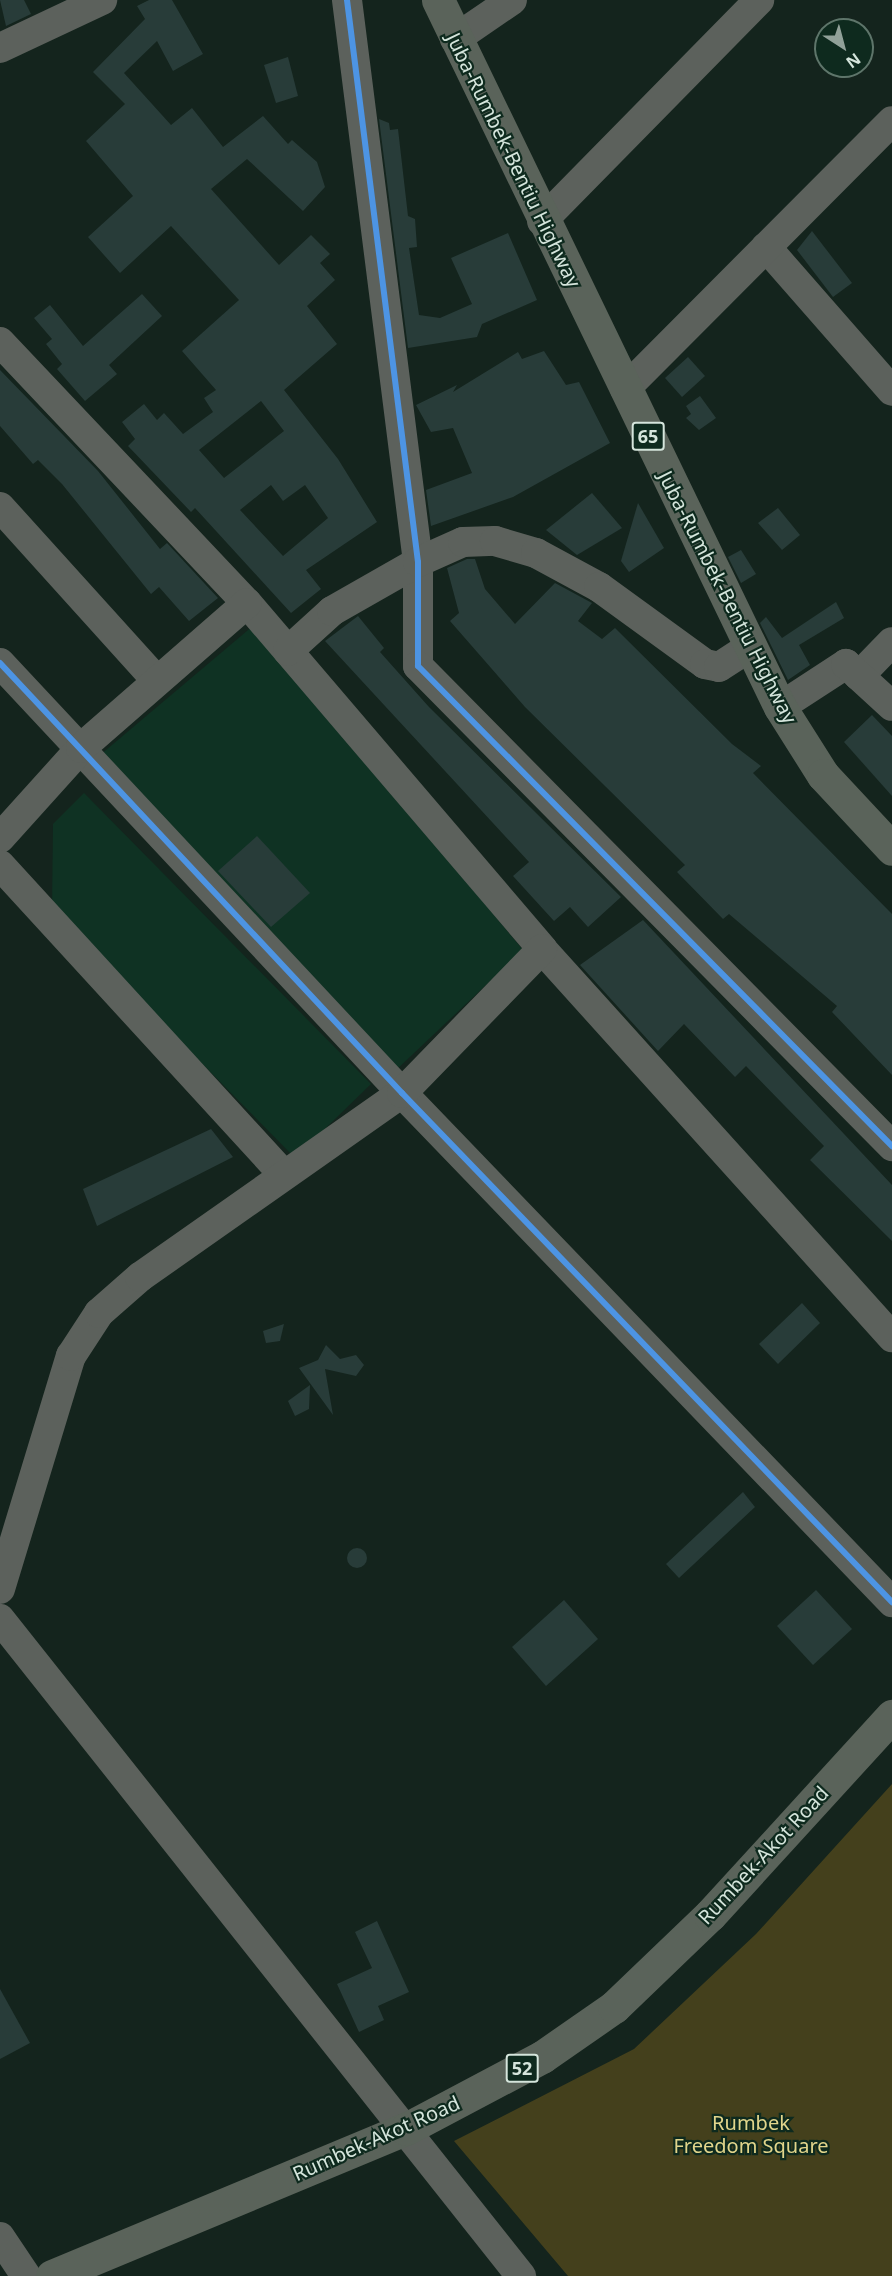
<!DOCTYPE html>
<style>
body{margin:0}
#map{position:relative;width:892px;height:2276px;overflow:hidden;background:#14241d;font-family:"Noto Sans",sans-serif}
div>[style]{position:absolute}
.built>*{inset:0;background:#0f3223}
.green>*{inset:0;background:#44401c}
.building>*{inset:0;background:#283c39}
.round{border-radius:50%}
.minor>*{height:30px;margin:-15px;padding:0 15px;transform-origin:15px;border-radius:15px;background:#5c615c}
.major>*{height:33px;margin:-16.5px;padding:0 16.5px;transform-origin:16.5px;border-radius:16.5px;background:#5a635a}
.cycleway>*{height:6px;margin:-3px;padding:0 3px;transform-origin:3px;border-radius:3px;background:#4d94e3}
span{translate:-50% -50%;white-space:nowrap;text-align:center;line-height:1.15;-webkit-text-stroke:4.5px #0e2a1e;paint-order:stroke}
.shield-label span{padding:2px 4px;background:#0e2a1e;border:2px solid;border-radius:4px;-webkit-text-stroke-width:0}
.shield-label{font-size:18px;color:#d5e5dc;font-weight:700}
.street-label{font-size:20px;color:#d5e5dc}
.park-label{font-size:20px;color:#e1d58b}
.north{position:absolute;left:814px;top:18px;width:60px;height:60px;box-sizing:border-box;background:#0e2a1e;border:2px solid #5e756a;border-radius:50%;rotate:144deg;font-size:16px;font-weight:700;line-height:24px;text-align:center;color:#d5e5dc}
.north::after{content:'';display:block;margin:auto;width:21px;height:27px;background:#91a199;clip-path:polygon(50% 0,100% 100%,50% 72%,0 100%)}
</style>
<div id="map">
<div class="built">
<i style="clip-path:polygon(254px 625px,523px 950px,394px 1072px,93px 761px)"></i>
<i style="clip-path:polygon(84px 793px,371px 1084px,295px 1158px,52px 911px,53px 824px)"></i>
</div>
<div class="green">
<i style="clip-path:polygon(892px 1784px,892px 2276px,568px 2276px,454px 2141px,634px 2049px,756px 1934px)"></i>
</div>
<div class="building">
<i style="clip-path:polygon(0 0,24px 0,31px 14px,6px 26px)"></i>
<i style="clip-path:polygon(evenodd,149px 0,172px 0,203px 54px,173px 71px,157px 41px,124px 73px,171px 125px,192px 108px,223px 147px,263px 116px,288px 144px,292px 140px,317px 162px,325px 187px,303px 211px,247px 159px,211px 189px,279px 265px,311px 235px,330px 254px,320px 263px,335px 280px,307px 306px,337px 344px,284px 390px,338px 459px,377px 522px,306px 570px,321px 589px,291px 613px,195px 508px,191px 512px,128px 446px,135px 439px,122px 422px,144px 404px,157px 420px,164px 413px,183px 434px,213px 412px,204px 398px,216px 390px,182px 351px,239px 300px,171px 226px,120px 273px,88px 237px,133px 196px,86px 141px,125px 104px,93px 72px,145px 19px,137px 6px,149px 0,261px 401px,284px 431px,224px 478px,199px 450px,261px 401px,149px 0,271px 485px,283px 501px,305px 485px,328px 518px,283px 556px,240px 510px,271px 485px)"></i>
<i style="clip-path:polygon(288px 57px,298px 96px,276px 103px,264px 65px)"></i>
<i style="clip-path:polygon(379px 119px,389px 123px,390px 130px,398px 129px,408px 216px,415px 219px,417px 247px,409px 248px,419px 315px,440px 318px,472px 304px,451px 258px,508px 233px,537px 300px,482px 324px,477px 337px,408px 348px)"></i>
<i style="clip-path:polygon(812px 231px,852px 283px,833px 297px,797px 250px)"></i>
<i style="clip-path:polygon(142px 294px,162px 316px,109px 365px,117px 374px,85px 401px,57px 369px,62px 364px,46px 344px,52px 339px,34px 318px,50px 305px,83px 346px)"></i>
<i style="clip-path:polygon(544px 351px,566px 385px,579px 382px,610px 443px,513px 497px,431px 526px,426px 490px,472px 473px,453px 428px,431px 432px,416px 405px,457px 385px,453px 392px,518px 352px,522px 359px)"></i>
<i style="clip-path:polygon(688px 357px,705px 376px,682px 397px,665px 378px)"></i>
<i style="clip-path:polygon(0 370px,98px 471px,160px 549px,167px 543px,218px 598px,189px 621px,159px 587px,151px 594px,62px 484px,38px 460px,33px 464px,0 426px)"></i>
<i style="clip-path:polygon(700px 396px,716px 418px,699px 430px,686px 418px,691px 414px,686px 406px)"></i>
<i style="clip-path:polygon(592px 493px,622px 528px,577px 555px,546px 530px)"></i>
<i style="clip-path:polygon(638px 503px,664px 548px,629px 572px,621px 561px)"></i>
<i style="clip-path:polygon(778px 508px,800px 535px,782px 550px,758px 523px)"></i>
<i style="clip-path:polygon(741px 550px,756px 574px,741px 583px,728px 557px)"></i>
<i style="clip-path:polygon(467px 559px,475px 559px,485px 589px,515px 624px,555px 583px,592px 603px,578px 621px,602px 639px,615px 628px,732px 744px,761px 766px,753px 773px,892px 914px,892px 1075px,832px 1012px,837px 1006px,729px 914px,723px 919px,677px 872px,685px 865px,525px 707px,450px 621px,459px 613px,447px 568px)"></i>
<i style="clip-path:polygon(836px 602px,844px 618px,799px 645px,810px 665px,788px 680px,760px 623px,766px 617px,782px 638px)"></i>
<i style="clip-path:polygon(358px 616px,384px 648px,380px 652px,429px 707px,621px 897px,588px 927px,570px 907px,554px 921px,513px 876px,529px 862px,325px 641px)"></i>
<i style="clip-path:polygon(872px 715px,892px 736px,892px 796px,844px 742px)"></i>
<i style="clip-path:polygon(257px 836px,310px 893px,271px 927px,218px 871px)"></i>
<i style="clip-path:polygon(643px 920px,892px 1185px,892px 1241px,810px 1160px,824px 1146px,746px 1066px,735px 1077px,684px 1024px,658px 1051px,580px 965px)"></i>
<i style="clip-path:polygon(211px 1129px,233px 1157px,97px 1226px,83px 1189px)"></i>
<i style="clip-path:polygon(802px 1303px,820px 1323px,778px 1364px,759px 1344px)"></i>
<i style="clip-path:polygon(284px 1324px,280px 1341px,266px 1343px,263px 1331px)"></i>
<i style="clip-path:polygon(326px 1345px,340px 1359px,356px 1355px,364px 1365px,356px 1376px,325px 1369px,333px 1415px,299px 1368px,318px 1360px)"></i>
<i style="clip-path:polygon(310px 1385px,309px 1409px,295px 1416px,288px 1401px)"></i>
<i style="clip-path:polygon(743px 1492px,755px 1507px,679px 1578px,666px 1564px)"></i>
<i class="round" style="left:347px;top:1548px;width:20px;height:20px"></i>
<i style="clip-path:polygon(816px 1590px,852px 1629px,813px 1665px,777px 1626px)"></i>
<i style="clip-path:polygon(564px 1600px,598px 1639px,546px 1686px,512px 1647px)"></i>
<i style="clip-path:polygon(377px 1921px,409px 1992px,378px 2006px,384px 2020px,359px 2032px,337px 1984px,372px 1968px,355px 1932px)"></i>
<i style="clip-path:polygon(0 1989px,30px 2043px,0 2059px)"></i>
</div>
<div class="minor">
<i style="left:347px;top:0;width:566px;rotate:82.8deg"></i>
<i style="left:418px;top:562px;width:104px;rotate:90deg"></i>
<i style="left:418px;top:666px;width:675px;rotate:45.36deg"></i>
<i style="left:455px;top:39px;width:69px;rotate:-34.4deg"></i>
<i style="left:0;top:48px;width:113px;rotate:-25.2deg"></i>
<i style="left:542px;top:221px;width:310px;rotate:-45.5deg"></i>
<i style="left:766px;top:247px;width:191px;rotate:48.8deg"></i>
<i style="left:0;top:342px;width:359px;rotate:46.6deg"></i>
<i style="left:247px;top:603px;width:455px;rotate:49.5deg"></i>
<i style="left:542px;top:949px;width:523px;rotate:47.95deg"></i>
<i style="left:625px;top:389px;width:378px;rotate:-45.1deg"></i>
<i style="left:0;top:507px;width:234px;rotate:47.9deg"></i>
<i style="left:288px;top:651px;width:59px;rotate:-42.3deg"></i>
<i style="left:332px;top:611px;width:99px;rotate:-29.7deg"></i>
<i style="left:418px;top:562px;width:49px;rotate:-24deg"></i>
<i style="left:463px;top:542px;width:32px;rotate:-2deg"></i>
<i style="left:495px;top:541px;width:43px;rotate:16.3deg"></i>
<i style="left:536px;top:553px;width:72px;rotate:28.4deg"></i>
<i style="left:599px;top:587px;width:131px;rotate:36deg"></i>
<i style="left:705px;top:664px;width:14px;rotate:12deg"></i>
<i style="left:719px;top:667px;width:38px;rotate:-33deg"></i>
<i style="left:0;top:663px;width:589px;rotate:46.93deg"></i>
<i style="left:402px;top:1093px;width:707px;rotate:46.09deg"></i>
<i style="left:859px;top:676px;width:47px;rotate:-45.9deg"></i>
<i style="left:780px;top:707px;width:79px;rotate:-33.1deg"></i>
<i style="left:846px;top:664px;width:62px;rotate:42.4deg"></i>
<i style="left:0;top:838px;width:121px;rotate:-48deg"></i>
<i style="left:81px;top:748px;width:220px;rotate:-41.1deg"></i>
<i style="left:0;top:865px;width:420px;rotate:47.5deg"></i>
<i style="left:0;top:1589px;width:244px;rotate:-73.1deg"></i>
<i style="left:71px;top:1356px;width:51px;rotate:-56.9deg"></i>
<i style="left:99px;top:1313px;width:55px;rotate:-41.3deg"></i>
<i style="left:140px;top:1277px;width:320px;rotate:-35.1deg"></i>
<i style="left:402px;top:1093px;width:201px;rotate:-45.8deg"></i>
<i style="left:0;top:1619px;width:839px;rotate:51.59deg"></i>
<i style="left:0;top:2237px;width:47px;rotate:56.3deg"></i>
</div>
<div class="major">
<i style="left:438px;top:0;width:785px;rotate:64.19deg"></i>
<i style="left:780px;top:707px;width:80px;rotate:57.7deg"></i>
<i style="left:823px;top:775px;width:101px;rotate:47deg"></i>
<i style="left:52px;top:2276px;width:383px;rotate:-22.6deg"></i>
<i style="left:406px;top:2129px;width:154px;rotate:-27.9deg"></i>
<i style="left:542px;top:2057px;width:88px;rotate:-34.8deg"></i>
<i style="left:614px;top:2007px;width:133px;rotate:-43.8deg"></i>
<i style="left:710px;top:1915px;width:270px;rotate:-47.6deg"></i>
</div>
<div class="cycleway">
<i style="left:347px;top:0;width:566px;rotate:82.8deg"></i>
<i style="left:418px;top:562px;width:104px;rotate:90deg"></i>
<i style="left:418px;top:666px;width:675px;rotate:45.36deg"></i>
<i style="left:0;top:663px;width:589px;rotate:46.93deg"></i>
<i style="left:402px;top:1093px;width:707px;rotate:46.09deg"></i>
</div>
<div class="shield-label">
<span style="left:648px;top:436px">65</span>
<span style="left:522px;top:2068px">52</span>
</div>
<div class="street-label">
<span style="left:514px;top:160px;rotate:64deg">Juba-Rumbek-Bentiu Highway</span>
<span style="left:728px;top:597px;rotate:63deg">Juba-Rumbek-Bentiu Highway</span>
<span style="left:763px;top:1855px;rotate:-47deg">Rumbek-Akot Road</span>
<span style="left:376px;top:2138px;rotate:-24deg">Rumbek-Akot Road</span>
</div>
<div class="park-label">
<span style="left:751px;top:2134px">Rumbek<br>Freedom Square</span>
</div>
<div class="north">N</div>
</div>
